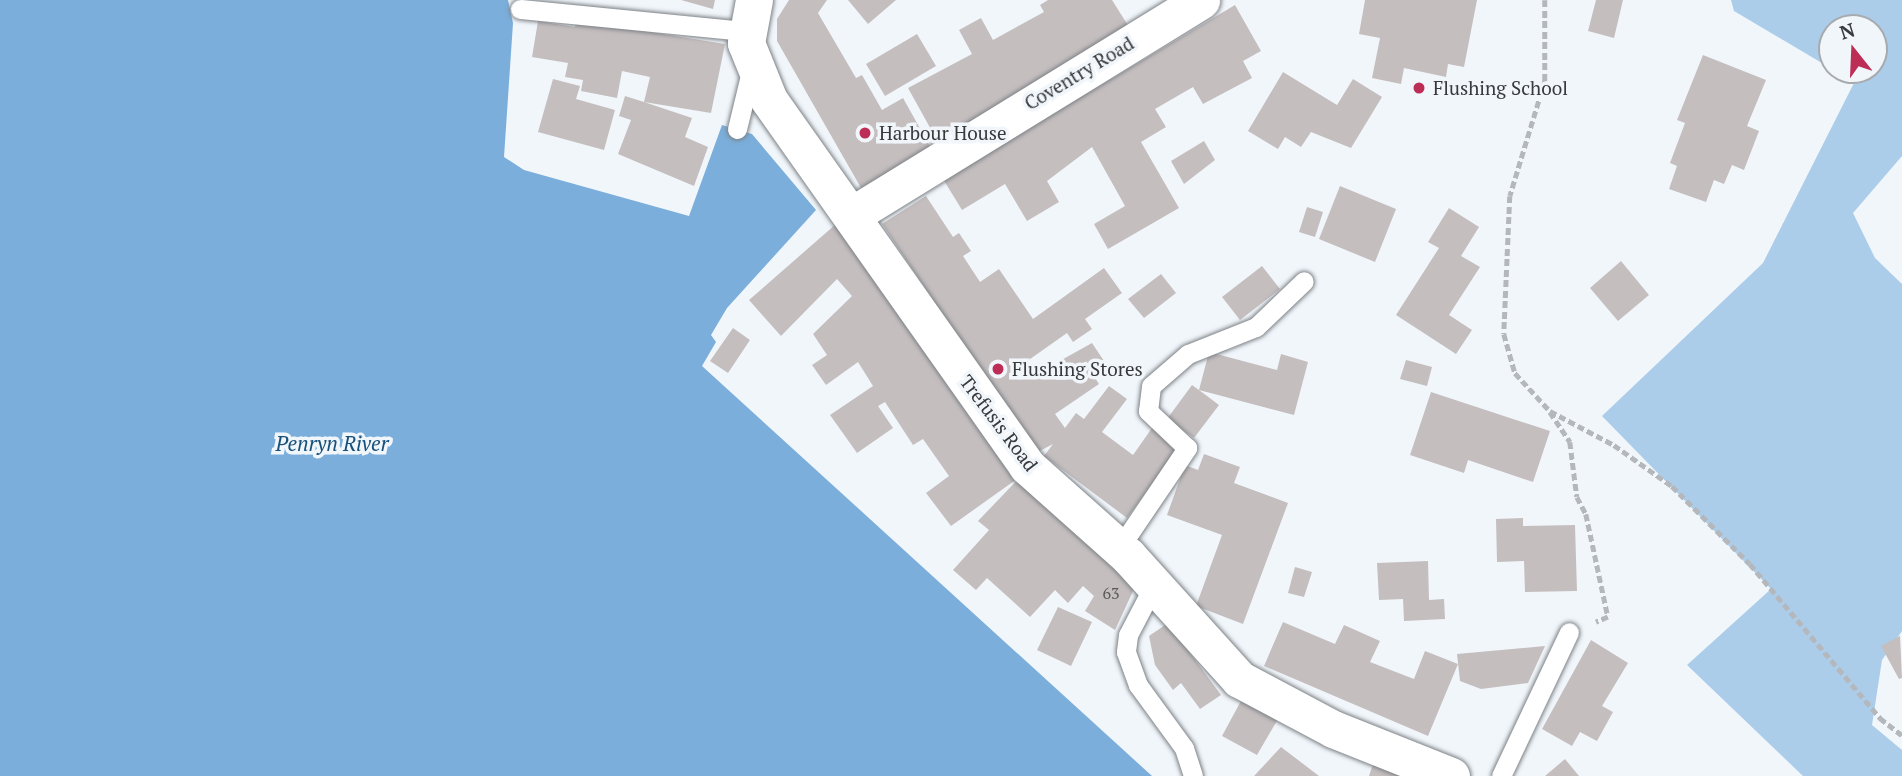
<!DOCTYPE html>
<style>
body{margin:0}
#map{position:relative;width:1902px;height:776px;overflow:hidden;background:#f1f6fb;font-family:"PT Serif",serif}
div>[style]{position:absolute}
.green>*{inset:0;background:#accdea}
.water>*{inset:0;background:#7baeda}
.building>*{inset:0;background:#c5bebf}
.path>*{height:4.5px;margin-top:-2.25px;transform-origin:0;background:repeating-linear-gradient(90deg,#b4b8bc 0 7px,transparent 0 10.5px)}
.roads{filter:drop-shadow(0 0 2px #7c8185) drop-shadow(0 0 2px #7c8185)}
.lane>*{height:19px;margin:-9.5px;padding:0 9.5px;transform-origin:9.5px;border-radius:9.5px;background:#fff}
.street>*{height:37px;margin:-18.5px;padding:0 18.5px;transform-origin:18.5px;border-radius:18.5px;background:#fff}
.dots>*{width:19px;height:19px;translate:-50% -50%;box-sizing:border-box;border:4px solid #f1f6fb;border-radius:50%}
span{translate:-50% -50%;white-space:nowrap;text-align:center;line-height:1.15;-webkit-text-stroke:7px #f1f6fb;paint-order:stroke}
.number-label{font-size:16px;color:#5a5a5c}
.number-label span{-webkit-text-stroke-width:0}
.street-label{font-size:19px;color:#37393b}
.poi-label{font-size:19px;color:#37393b}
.left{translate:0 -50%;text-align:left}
.water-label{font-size:21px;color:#17517b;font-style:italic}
.north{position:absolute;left:1818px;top:14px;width:70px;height:70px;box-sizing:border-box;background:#f1f6fb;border:2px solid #a7aaae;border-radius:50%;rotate:342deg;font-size:19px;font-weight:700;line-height:28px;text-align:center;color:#37393b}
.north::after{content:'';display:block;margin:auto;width:24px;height:32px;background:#bd2e57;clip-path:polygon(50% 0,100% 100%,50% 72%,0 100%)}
</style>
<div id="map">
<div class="green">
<i style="clip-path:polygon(1731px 0,1902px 0,1902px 156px,1853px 213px,1875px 258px,1902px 284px,1902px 631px,1882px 660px,1872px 725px,1902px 750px,1902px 776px,1803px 776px,1687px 665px,1771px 589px,1602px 416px,1763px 263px,1854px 83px,1833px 70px,1874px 70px,1874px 28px,1832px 28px,1832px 69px,1734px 11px)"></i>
</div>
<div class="water">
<i style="clip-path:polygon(0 0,508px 0,513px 23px,504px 157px,524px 170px,689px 216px,722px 125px,752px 134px,816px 210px,727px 308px,711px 335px,716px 342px,702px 366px,1152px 776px,0 776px)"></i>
</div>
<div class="building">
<i style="clip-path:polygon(681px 0,715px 0,713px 9px)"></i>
<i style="clip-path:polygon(789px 0,827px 0,818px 13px,856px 78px,862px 75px,882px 110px,903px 98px,931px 148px,861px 188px,777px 41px,777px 19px)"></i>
<i style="clip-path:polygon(848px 0,896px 0,868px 24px)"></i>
<i style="clip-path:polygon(1048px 0,1112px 0,1129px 27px,938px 142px,908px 88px,972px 54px,959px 30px,981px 18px,993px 40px,1044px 12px,1040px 5px)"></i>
<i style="clip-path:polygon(1365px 0,1477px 0,1464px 67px,1448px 64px,1446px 77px,1404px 68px,1401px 84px,1372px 78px,1380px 38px,1359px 34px)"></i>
<i style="clip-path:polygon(1596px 0,1623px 0,1614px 38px,1588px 31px)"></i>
<i style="clip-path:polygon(1235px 5px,1261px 51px,1243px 61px,1252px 78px,1203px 104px,1193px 87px,1155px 109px,1166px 127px,1141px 142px,1179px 208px,1108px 249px,1094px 224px,1125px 206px,1092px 147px,1047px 181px,1059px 202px,1027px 221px,1005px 184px,962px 210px,943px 179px)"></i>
<i style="clip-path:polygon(576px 20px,725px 44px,711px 113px,644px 102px,692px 118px,685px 137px,708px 147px,694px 186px,618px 154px,631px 120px,619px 116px,625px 96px,644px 102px,650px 77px,622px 71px,617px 98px,581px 91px,583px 80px,565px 77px,568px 63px,532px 57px,538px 21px,575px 27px)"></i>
<i style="clip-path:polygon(917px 34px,936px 66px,885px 96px,866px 64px)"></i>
<i style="clip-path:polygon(1703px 55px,1766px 80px,1747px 126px,1759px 131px,1744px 170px,1732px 165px,1724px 184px,1714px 180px,1706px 202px,1669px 189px,1677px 166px,1670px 163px,1685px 123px,1677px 120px)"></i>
<i style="clip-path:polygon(1283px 72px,1337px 105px,1353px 79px,1382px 97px,1351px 148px,1311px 132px,1301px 147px,1285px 137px,1278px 149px,1248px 131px)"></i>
<i style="clip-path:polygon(553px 79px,580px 86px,576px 99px,615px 110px,604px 150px,538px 132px)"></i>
<i style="clip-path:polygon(1204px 141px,1215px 160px,1184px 184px,1171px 161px)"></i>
<i style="clip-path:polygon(1340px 186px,1396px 209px,1375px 262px,1319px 239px)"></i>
<i style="clip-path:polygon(926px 196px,953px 237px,959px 233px,971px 251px,963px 256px,980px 282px,999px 269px,1033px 319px,1104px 268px,1122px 293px,1085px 319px,1092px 329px,1073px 342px,1067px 333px,1023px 364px,1031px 377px,1092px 343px,1106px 364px,1092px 373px,1099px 384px,1055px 414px,1065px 428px,1076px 413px,1084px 419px,1109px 386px,1127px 399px,1102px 432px,1133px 455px,1152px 428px,1179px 448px,1127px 518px,1044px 456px,1053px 444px,1036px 453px,882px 224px)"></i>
<i style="clip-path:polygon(1307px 207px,1323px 212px,1315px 237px,1299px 232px)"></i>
<i style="clip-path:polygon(1449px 208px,1479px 227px,1461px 256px,1480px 267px,1449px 315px,1472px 330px,1456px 354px,1396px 315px,1439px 248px,1428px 242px)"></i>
<i style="clip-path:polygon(836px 224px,1021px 476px,951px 526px,926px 493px,949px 476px,923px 439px,913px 445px,885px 402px,878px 406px,893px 428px,857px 453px,830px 415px,873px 386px,858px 362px,826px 385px,812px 365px,827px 355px,813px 334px,852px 296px,837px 279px,781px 336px,749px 300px)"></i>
<i style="clip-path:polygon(1621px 261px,1649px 295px,1618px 321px,1590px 288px)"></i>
<i style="clip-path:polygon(1262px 266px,1280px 289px,1240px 320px,1222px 297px)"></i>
<i style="clip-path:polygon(1161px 274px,1176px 293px,1144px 318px,1128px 299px)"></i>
<i style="clip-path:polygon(733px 328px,750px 340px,728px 373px,710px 361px)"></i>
<i style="clip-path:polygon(1209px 352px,1277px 370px,1281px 354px,1308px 362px,1294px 415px,1199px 390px,1219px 405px,1194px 438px,1167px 419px,1192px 385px,1199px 390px)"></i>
<i style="clip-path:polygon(1406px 360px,1432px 367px,1427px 386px,1400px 379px)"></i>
<i style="clip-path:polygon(1431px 392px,1550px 431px,1533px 482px,1468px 460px,1464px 473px,1410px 455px)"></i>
<i style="clip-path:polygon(1204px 454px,1240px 467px,1234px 483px,1288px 503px,1243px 624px,1196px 606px,1222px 535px,1167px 515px,1185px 465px,1198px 470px)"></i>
<i style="clip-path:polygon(1021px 476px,1110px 557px,1106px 561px,1134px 589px,1115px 630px,1085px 611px,1094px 596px,1083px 586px,1068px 603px,1055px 590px,1030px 617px,987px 578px,976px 590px,953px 570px,989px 530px,978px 521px)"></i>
<i style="clip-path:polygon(1523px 518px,1523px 526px,1575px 525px,1577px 591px,1525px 592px,1524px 561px,1497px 562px,1496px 519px)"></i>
<i style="clip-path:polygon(1428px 561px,1429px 600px,1444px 599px,1445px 619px,1404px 621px,1403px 599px,1379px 600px,1377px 563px)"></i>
<i style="clip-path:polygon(1295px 567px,1312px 572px,1304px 597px,1288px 593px)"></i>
<i style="clip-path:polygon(1058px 607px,1092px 622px,1071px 666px,1037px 650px)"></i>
<i style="clip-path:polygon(1283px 622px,1335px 644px,1344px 625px,1380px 641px,1370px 662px,1414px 679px,1425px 651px,1458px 664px,1428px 736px,1264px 666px)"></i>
<i style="clip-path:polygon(1168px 623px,1221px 695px,1200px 709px,1181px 683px,1173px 690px,1155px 665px,1149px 636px)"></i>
<i style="clip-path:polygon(1900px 636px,1902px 678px,1899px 679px,1881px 646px)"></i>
<i style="clip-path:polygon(1591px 640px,1628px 663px,1602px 706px,1613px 712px,1597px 741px,1580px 732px,1572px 746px,1542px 729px)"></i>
<i style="clip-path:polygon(1545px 646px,1528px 683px,1481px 689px,1460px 681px,1457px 654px)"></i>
<i style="clip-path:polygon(1242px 699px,1278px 719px,1257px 755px,1222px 736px)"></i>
<i style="clip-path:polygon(1281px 747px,1302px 763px,1319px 776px,1254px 776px)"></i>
<i style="clip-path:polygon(1565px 759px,1579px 776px,1545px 776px)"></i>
<i style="clip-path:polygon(1374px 761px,1416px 776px,1369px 776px)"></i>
</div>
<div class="path">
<i style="left:1545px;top:0;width:81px;rotate:90deg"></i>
<i style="left:1545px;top:81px;width:120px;rotate:106.9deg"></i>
<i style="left:1510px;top:196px;width:138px;rotate:92.5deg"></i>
<i style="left:1504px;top:334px;width:41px;rotate:74.2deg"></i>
<i style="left:1515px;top:373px;width:52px;rotate:47.4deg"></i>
<i style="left:1550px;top:411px;width:72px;rotate:28deg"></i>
<i style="left:1614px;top:445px;width:71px;rotate:35.3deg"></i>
<i style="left:1672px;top:486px;width:110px;rotate:45deg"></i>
<i style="left:1750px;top:564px;width:202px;rotate:49.8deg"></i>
<i style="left:1880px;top:718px;width:28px;rotate:38deg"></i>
<i style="left:1550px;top:412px;width:36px;rotate:56deg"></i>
<i style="left:1570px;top:442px;width:55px;rotate:82.7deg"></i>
<i style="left:1577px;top:497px;width:19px;rotate:62deg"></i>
<i style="left:1586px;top:514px;width:105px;rotate:77.9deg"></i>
<i style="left:1608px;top:617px;width:13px;rotate:157deg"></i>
</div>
<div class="roads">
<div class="lane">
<i style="left:520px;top:9px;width:226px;rotate:5.6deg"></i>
<i style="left:737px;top:129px;width:64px;rotate:-76.4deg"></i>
<i style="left:1120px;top:547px;width:120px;rotate:-55.9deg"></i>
<i style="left:1187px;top:448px;width:54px;rotate:-136.5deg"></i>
<i style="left:1148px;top:411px;width:25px;rotate:-83deg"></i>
<i style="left:1151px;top:386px;width:49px;rotate:-40.9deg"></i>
<i style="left:1188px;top:354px;width:73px;rotate:-21.7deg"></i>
<i style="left:1256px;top:327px;width:66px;rotate:-43.8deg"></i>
<i style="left:1154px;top:585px;width:56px;rotate:117.5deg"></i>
<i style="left:1128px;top:635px;width:17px;rotate:97deg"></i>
<i style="left:1126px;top:652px;width:35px;rotate:70deg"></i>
<i style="left:1138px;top:685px;width:78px;rotate:53.9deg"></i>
<i style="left:1184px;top:748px;width:29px;rotate:72deg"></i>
<i style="left:1501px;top:776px;width:159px;rotate:-64.7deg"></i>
</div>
<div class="street">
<i style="left:754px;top:0;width:44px;rotate:100.5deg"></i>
<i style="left:746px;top:43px;width:61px;rotate:68deg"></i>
<i style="left:769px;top:100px;width:448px;rotate:54.8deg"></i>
<i style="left:1027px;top:466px;width:135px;rotate:41.7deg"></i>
<i style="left:1128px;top:556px;width:166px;rotate:47.9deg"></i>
<i style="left:1239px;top:679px;width:106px;rotate:28deg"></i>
<i style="left:1333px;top:729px;width:127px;rotate:21.7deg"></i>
<i style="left:852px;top:215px;width:410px;rotate:-31.6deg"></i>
</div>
</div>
<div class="dots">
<i style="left:1419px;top:88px;background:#bd2e57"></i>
<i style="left:865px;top:133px;background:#bd2e57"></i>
<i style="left:998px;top:369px;background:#bd2e57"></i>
</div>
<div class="number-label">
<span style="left:1111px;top:593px">63</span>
</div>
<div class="street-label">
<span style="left:1079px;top:73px;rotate:-31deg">Coventry Road</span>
<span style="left:999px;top:423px;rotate:53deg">Trefusis Road</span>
</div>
<div class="poi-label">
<span class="left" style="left:1433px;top:88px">Flushing School</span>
<span class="left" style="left:879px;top:133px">Harbour House</span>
<span class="left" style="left:1012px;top:369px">Flushing Stores</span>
</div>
<div class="water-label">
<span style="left:332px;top:443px">Penryn River</span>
</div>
<div class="north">N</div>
</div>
